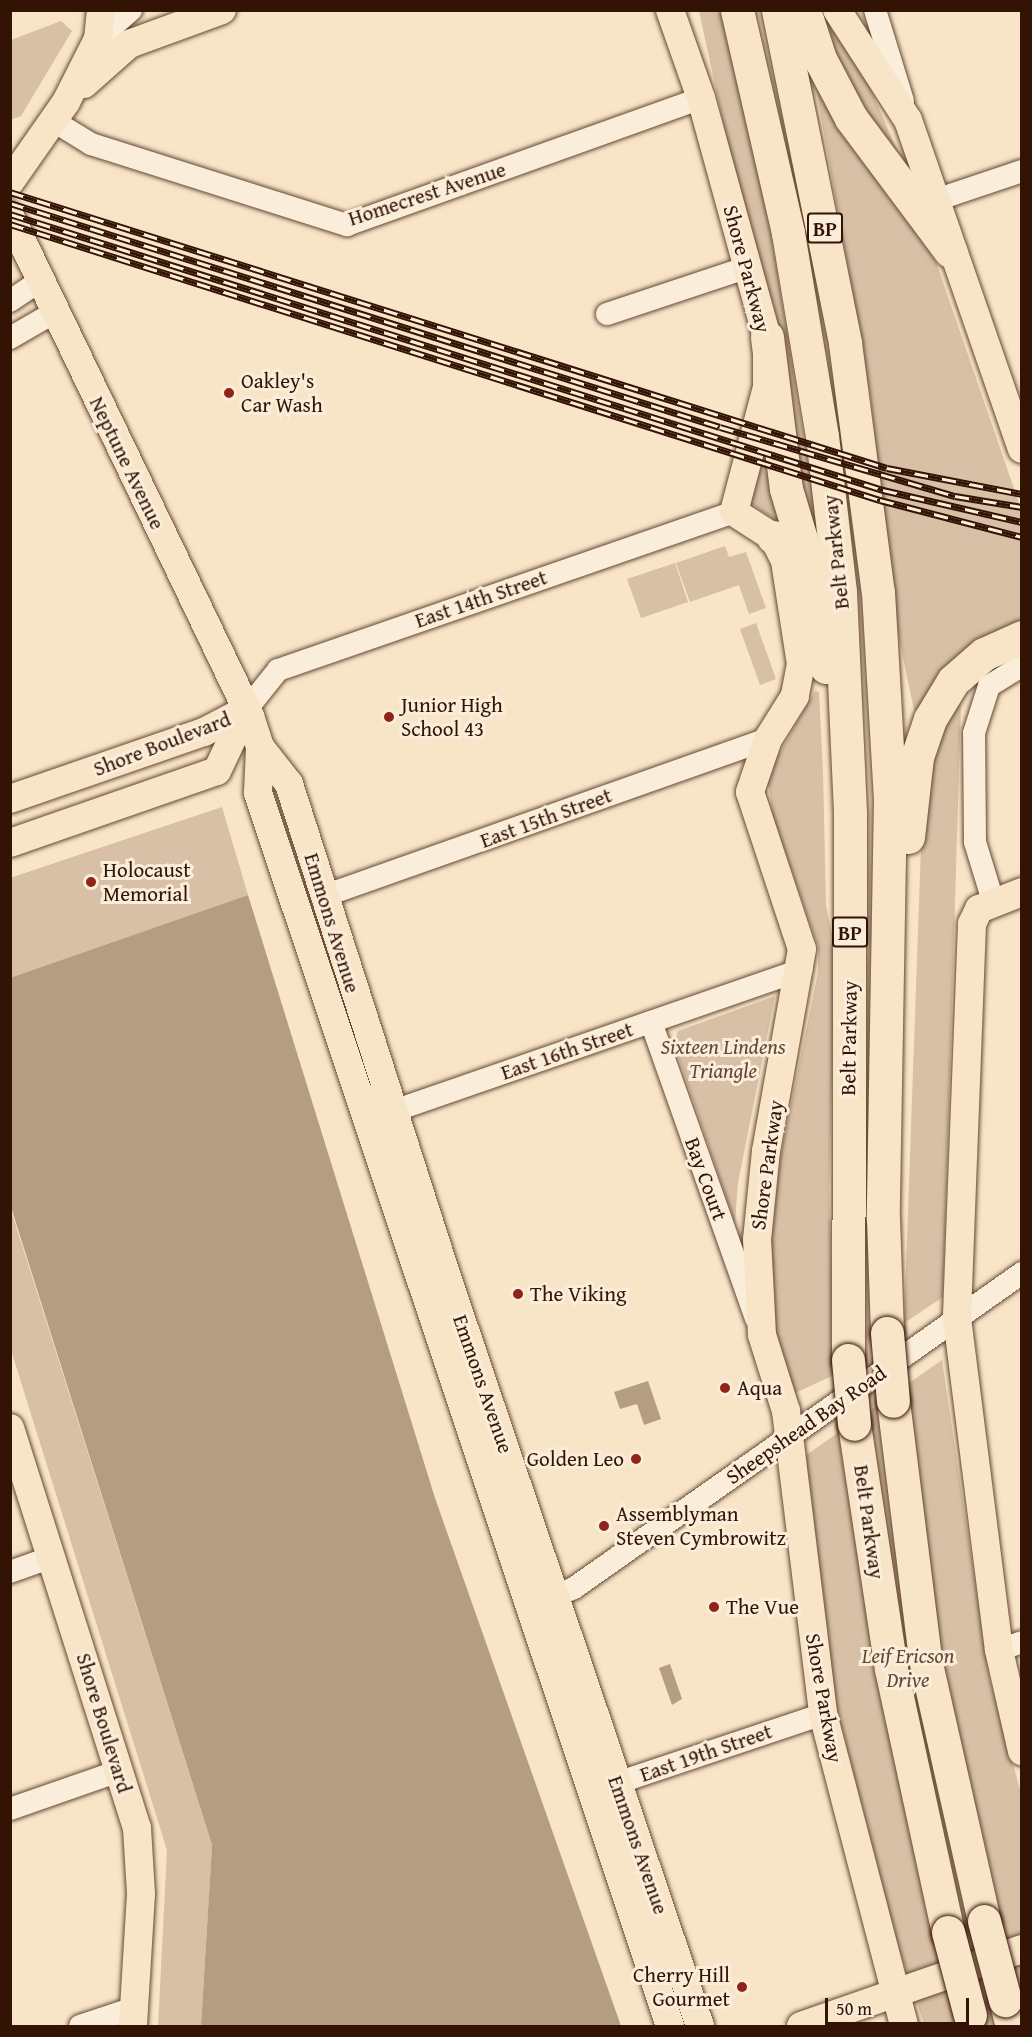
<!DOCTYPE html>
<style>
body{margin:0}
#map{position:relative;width:1032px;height:2037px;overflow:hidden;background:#f8e4c6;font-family:"Gentium Book Plus",serif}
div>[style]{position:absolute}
.green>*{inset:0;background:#d7c0a5}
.water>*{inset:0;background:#b59d84}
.roads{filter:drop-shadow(0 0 2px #644734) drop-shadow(0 0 2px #644734)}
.minor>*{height:22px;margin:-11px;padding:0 11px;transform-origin:11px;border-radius:11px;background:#faedda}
.major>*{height:28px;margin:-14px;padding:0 14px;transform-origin:14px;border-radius:14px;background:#f8e4c6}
.highway>*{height:33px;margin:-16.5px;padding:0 16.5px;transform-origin:16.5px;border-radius:16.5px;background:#f8e4c6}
.rail>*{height:7px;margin-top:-3.5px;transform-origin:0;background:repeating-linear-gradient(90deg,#faedda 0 14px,#331304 0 28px);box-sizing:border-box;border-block:2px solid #331304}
.bridges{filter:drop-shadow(0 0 2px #331304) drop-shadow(0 0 2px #331304)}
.highway-bridge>*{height:33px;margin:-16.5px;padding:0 16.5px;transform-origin:16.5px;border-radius:16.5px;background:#f8e4c6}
.dots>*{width:16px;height:16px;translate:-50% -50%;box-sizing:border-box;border:3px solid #faedda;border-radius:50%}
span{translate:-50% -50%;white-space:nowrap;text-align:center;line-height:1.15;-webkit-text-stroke:6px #faedda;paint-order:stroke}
.shield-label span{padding:2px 4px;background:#faedda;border:2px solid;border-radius:4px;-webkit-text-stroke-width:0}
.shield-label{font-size:20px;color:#331304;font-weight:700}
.street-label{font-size:21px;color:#331304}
.poi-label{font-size:21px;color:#331304}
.left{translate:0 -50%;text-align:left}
.right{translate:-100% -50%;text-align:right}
.park-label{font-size:21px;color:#644734;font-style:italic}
.frame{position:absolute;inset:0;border:12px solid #331304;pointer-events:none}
.scale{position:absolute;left:825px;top:1998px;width:144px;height:27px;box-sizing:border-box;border:3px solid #331304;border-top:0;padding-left:8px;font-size:18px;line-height:21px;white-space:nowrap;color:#331304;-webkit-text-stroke:4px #faedda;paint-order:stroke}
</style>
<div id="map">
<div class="green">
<i style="clip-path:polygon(699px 11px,720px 11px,765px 198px,816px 514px,815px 527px,807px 530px,787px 355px,732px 163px)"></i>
<i style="clip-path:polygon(61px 21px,72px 31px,21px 116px,11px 120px,11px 40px)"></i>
<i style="clip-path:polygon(832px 30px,857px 57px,902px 162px,855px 115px,826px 31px)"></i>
<i style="clip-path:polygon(813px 71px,936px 262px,1021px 509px,1021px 630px,923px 710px,914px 710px,899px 639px,870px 392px)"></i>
<i style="clip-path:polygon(764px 447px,792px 531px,750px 503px)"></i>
<i style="clip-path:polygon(725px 546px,729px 557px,746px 552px,766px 608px,749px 614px,739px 585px,690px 602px,676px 563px)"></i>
<i style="clip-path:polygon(675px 563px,688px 602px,641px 618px,627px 579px)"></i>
<i style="clip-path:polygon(756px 623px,776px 679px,760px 685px,740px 629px)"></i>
<i style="clip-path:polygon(815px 691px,819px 692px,823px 771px,826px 905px,835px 947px,829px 1192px,834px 1375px,793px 1394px,774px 1325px,769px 1258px,779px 1164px,818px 972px,818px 946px,773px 816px,767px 775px)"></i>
<i style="clip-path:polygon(961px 705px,943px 1297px,904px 1323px,924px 764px,946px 707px)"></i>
<i style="clip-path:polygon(222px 807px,248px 895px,11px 978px,10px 878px)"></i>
<i style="clip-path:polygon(775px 996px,738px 1183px,735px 1223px,674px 1044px,678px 1031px)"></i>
<i style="clip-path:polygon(10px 1207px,212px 1845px,201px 2026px,158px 2026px,167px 1850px,11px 1350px)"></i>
<i style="clip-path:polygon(942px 1360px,989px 1677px,1021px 1793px,1021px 2026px,918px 2026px,924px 2024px,899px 1949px,837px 1709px,802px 1458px)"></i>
</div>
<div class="water">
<i style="clip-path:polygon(248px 895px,435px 1498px,621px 2026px,201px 2026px,212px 1845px,11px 1207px,10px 978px)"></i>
<i style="clip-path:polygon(648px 1381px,661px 1419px,644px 1425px,637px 1404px,620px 1409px,614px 1392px)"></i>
<i style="clip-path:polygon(670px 1664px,682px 1699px,672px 1705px,659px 1668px)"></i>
</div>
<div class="roads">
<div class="minor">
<i style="left:875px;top:10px;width:95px;rotate:72.9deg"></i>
<i style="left:98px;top:39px;width:44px;rotate:-41.3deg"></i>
<i style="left:52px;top:120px;width:46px;rotate:31.6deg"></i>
<i style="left:91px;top:144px;width:269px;rotate:17.6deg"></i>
<i style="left:347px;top:225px;width:376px;rotate:-19.7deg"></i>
<i style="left:933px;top:201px;width:94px;rotate:-18.6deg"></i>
<i style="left:10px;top:301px;width:36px;rotate:-34deg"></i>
<i style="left:607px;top:314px;width:149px;rotate:-18.4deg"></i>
<i style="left:10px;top:338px;width:52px;rotate:-30deg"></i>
<i style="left:246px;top:710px;width:51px;rotate:-51.3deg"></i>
<i style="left:278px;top:670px;width:483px;rotate:-19.1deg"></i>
<i style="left:324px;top:896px;width:471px;rotate:-19.5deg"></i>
<i style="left:993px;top:901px;width:62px;rotate:-107deg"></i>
<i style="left:975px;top:842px;width:109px;rotate:-90.5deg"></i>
<i style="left:974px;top:733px;width:49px;rotate:-72.3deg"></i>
<i style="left:989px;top:686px;width:39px;rotate:-32deg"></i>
<i style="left:651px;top:1022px;width:314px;rotate:70.5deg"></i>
<i style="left:379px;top:1116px;width:447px;rotate:-19.1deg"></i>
<i style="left:10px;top:1572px;width:45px;rotate:-19.7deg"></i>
<i style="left:541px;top:1602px;width:36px;rotate:-23deg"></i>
<i style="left:574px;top:1588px;width:548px;rotate:-35.11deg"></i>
<i style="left:999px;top:1650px;width:24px;rotate:-19deg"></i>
<i style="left:602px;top:1788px;width:233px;rotate:-18.5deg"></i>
<i style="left:10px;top:1809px;width:115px;rotate:-19.2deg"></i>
<i style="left:80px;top:2026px;width:57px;rotate:-18.4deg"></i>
</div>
<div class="major">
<i style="left:670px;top:10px;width:93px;rotate:70.6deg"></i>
<i style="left:701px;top:98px;width:248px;rotate:74.6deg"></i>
<i style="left:767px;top:337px;width:50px;rotate:90deg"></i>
<i style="left:767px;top:387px;width:129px;rotate:104.8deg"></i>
<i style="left:734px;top:512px;width:46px;rotate:32.7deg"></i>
<i style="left:773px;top:537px;width:27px;rotate:63deg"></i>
<i style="left:785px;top:561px;width:104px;rotate:81.2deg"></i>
<i style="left:801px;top:664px;width:33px;rotate:101deg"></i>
<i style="left:795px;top:696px;width:51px;rotate:122.1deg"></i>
<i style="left:768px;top:739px;width:56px;rotate:108.8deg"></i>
<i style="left:750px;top:792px;width:165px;rotate:71.7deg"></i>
<i style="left:802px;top:949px;width:205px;rotate:100.1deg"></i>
<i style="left:766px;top:1151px;width:88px;rotate:95.8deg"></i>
<i style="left:757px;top:1239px;width:96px;rotate:87deg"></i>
<i style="left:762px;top:1335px;width:80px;rotate:72.5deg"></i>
<i style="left:786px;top:1411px;width:305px;rotate:83deg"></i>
<i style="left:823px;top:1714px;width:322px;rotate:75.4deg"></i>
<i style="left:837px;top:10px;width:131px;rotate:57.2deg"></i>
<i style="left:908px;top:120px;width:348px;rotate:70.9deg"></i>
<i style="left:84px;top:84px;width:60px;rotate:-41.6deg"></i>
<i style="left:129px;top:44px;width:99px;rotate:-20.1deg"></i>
<i style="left:10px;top:182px;width:98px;rotate:-55deg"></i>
<i style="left:66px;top:102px;width:71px;rotate:-63.1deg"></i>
<i style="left:98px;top:39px;width:29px;rotate:-84deg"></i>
<i style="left:10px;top:216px;width:555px;rotate:64.36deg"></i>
<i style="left:250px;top:716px;width:33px;rotate:72deg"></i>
<i style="left:260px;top:747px;width:46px;rotate:92.5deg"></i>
<i style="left:258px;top:793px;width:1300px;rotate:71.52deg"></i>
<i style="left:260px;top:747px;width:47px;rotate:51.9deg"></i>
<i style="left:289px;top:784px;width:511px;rotate:72.24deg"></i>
<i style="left:445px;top:1271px;width:797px;rotate:71.34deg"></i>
<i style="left:10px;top:799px;width:205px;rotate:-19.1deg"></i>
<i style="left:204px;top:732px;width:47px;rotate:-27.6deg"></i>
<i style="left:10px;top:843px;width:219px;rotate:-19.2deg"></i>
<i style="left:217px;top:771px;width:68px;rotate:-64.6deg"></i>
<i style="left:1022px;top:892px;width:46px;rotate:158.4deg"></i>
<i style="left:979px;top:909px;width:17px;rotate:115deg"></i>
<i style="left:972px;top:924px;width:394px;rotate:92.2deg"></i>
<i style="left:957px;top:1318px;width:335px;rotate:82.8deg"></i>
<i style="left:999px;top:1650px;width:104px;rotate:77.2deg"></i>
<i style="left:10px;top:1428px;width:420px;rotate:72.4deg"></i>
<i style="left:137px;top:1828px;width:66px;rotate:86.5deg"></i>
<i style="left:141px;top:1894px;width:132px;rotate:93.5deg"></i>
<i style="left:801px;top:2026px;width:234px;rotate:-19.2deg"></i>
</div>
<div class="highway">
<i style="left:737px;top:10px;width:229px;rotate:77.1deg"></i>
<i style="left:788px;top:233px;width:206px;rotate:80.5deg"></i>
<i style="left:822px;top:436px;width:157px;rotate:83.4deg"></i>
<i style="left:840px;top:592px;width:222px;rotate:87.4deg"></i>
<i style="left:850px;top:814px;width:546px;rotate:90.21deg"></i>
<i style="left:778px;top:10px;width:340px;rotate:78.6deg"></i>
<i style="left:845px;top:343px;width:251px;rotate:82.5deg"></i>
<i style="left:878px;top:592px;width:206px;rotate:86.7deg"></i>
<i style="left:890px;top:798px;width:420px;rotate:91deg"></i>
<i style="left:883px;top:1218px;width:115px;rotate:88deg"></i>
<i style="left:804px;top:10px;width:52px;rotate:71.9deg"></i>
<i style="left:820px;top:59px;width:67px;rotate:62.3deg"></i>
<i style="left:851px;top:118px;width:166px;rotate:53.3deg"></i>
<i style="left:767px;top:337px;width:153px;rotate:82.9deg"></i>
<i style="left:786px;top:489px;width:94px;rotate:73.3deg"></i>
<i style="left:813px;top:579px;width:89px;rotate:81.6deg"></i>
<i style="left:773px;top:537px;width:19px;rotate:21deg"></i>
<i style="left:791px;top:544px;width:31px;rotate:58deg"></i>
<i style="left:908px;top:837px;width:81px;rotate:-83.6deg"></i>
<i style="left:917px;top:757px;width:40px;rotate:-71.1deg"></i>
<i style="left:930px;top:719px;width:44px;rotate:-58.8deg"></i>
<i style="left:953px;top:681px;width:41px;rotate:-41.1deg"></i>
<i style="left:984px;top:654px;width:42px;rotate:-24.1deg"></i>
<i style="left:893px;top:1401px;width:260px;rotate:82.9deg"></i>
<i style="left:925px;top:1659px;width:269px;rotate:77.3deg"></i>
<i style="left:854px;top:1424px;width:248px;rotate:81.4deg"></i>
<i style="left:891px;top:1669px;width:269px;rotate:77.8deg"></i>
<i style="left:1005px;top:2000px;width:27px;rotate:75deg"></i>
</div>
</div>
<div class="rail">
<i style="left:10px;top:192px;width:919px;rotate:17.47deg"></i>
<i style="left:887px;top:468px;width:137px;rotate:10.9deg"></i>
<i style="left:10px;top:203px;width:744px;rotate:17.51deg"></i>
<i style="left:720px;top:427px;width:245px;rotate:16.4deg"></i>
<i style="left:955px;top:496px;width:68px;rotate:9.3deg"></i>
<i style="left:10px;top:214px;width:916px;rotate:17.54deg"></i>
<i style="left:883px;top:490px;width:143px;rotate:13deg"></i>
<i style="left:10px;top:224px;width:913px;rotate:17.6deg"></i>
<i style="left:880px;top:500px;width:147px;rotate:14.6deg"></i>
</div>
<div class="bridges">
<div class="highway-bridge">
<i style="left:887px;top:1333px;width:68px;rotate:85deg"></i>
<i style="left:848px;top:1360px;width:64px;rotate:84.6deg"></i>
<i style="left:984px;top:1921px;width:82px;rotate:75.1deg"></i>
<i style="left:948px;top:1932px;width:86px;rotate:75.2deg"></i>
</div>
</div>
<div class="dots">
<i style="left:229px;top:393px;background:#8f2418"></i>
<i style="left:389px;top:717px;background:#8f2418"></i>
<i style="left:91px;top:882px;background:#8f2418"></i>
<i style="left:518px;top:1294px;background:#8f2418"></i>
<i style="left:725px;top:1388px;background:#8f2418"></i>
<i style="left:636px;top:1459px;background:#8f2418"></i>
<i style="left:604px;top:1526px;background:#8f2418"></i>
<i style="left:714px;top:1607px;background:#8f2418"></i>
<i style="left:742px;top:1987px;background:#8f2418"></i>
</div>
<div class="shield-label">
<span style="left:825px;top:228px">BP</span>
<span style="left:850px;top:932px">BP</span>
</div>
<div class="street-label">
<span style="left:427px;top:194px;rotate:-18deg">Homecrest Avenue</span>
<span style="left:747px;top:269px;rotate:75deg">Shore Parkway</span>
<span style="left:127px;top:463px;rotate:64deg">Neptune Avenue</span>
<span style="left:836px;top:552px;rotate:-96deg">Belt Parkway</span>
<span style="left:481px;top:599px;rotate:-19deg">East 14th Street</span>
<span style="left:162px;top:744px;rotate:-21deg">Shore Boulevard</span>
<span style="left:546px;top:818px;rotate:-20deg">East 15th Street</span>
<span style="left:332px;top:923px;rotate:73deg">Emmons Avenue</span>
<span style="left:849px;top:1038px;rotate:-89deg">Belt Parkway</span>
<span style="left:567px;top:1051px;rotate:-19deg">East 16th Street</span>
<span style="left:767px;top:1165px;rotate:-82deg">Shore Parkway</span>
<span style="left:706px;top:1179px;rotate:70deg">Bay Court</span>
<span style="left:483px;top:1384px;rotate:71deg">Emmons Avenue</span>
<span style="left:806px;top:1425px;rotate:-35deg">Sheepshead Bay Road</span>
<span style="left:869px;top:1522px;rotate:82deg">Belt Parkway</span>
<span style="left:824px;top:1698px;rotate:80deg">Shore Parkway</span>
<span style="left:104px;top:1723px;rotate:73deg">Shore Boulevard</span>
<span style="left:706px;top:1753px;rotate:-19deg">East 19th Street</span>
<span style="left:638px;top:1845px;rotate:71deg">Emmons Avenue</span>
</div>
<div class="poi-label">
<span class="left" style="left:241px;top:393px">Oakley's<br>Car Wash</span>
<span class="left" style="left:401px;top:717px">Junior High<br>School 43</span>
<span class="left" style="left:103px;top:882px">Holocaust<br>Memorial</span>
<span class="left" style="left:530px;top:1294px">The Viking</span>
<span class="left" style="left:737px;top:1388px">Aqua</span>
<span class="right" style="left:624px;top:1459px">Golden Leo</span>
<span class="left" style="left:616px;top:1526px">Assemblyman<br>Steven Cymbrowitz</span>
<span class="left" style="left:726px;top:1607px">The Vue</span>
<span class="right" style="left:730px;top:1987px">Cherry Hill<br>Gourmet</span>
</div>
<div class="park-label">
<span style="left:723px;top:1059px">Sixteen Lindens<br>Triangle</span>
<span style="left:908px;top:1668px">Leif Ericson<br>Drive</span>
</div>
<div class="frame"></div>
<div class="scale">50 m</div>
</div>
